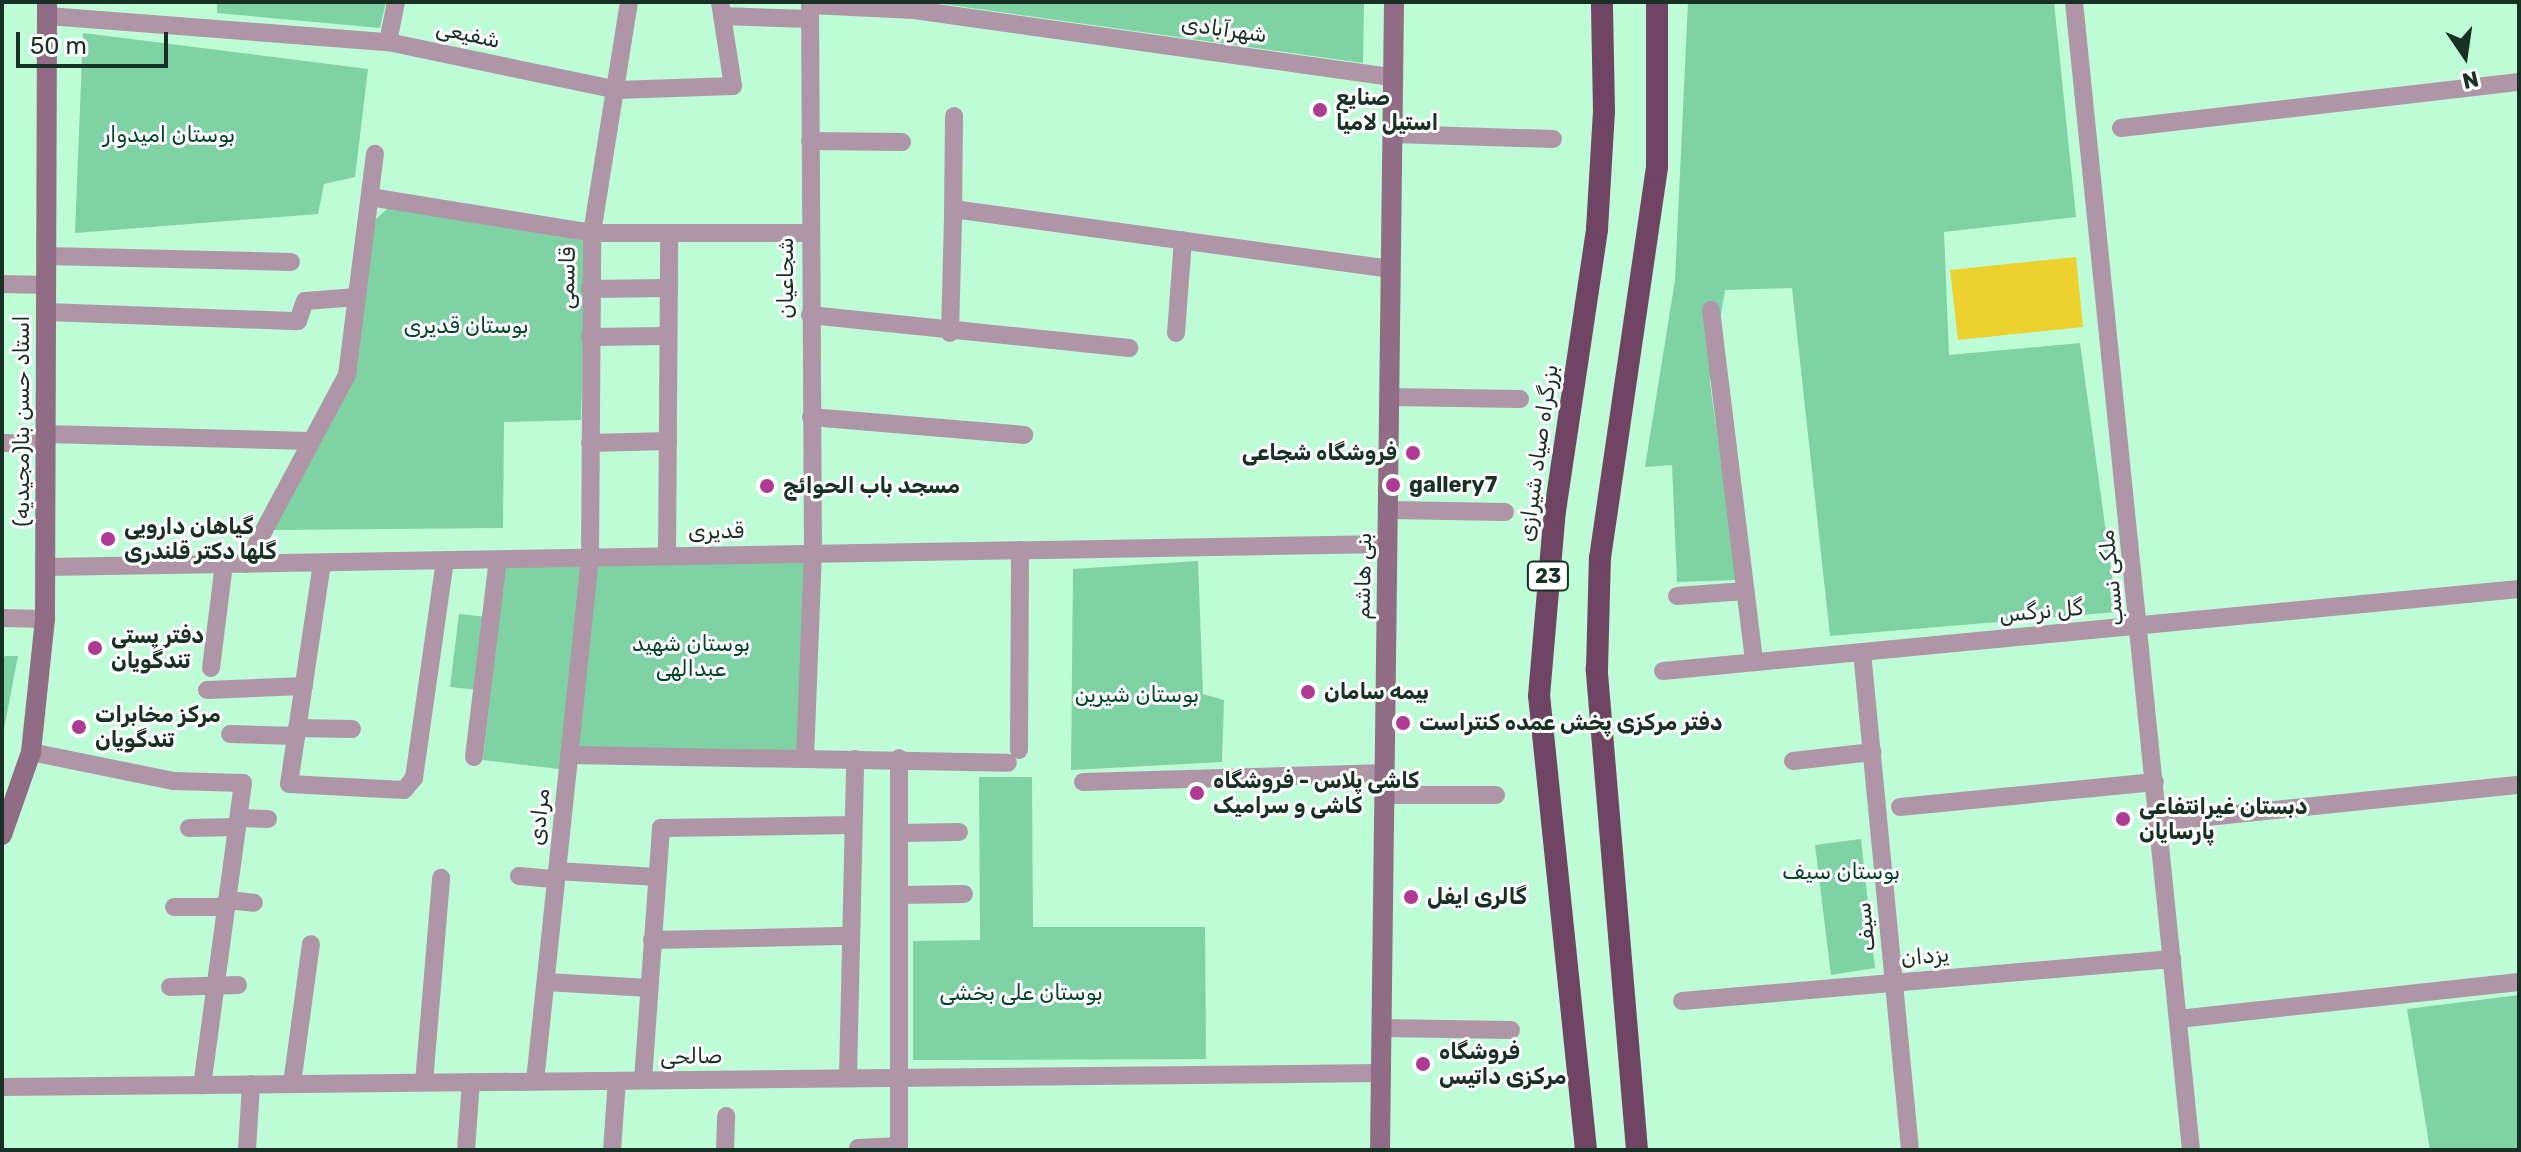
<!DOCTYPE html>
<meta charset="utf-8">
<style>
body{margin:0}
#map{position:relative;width:2521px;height:1152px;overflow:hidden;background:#bdfcd7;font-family:Rubik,"Noto Sans Arabic",sans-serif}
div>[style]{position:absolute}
.green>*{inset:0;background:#7ed2a3}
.building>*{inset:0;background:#edd12e}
.minor>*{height:18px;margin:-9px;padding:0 9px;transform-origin:9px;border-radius:9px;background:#af96a6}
.secondary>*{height:20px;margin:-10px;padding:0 10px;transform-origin:10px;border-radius:10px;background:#906d85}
.trunk>*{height:22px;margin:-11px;padding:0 11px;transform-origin:11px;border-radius:11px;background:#704463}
.dots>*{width:22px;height:22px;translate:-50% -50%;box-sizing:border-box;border:4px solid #fff;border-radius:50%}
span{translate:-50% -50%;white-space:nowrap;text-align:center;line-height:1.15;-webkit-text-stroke:6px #fff;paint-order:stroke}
.shield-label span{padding:2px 6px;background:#fff;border:2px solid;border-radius:6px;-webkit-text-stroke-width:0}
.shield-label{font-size:20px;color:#183124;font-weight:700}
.street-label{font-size:22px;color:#183124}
.poi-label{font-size:22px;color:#183124;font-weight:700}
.left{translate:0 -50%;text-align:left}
.right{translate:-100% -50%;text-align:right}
.park-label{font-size:22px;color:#014428}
.frame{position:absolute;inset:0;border:4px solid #183124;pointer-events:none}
.north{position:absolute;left:2425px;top:16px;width:80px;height:80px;-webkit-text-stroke:6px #fff;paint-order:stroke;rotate:167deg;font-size:22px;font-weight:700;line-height:32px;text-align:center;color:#183124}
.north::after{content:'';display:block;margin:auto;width:28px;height:36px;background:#183124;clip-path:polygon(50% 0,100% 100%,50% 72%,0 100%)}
.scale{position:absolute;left:16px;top:32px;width:152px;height:36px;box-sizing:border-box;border:4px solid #183124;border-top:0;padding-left:10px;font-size:24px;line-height:28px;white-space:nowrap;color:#183124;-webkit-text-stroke:6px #fff;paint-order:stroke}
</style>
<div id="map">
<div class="green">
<i style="clip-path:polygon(217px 2px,386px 2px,380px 28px,217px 13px)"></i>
<i style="clip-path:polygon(928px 2px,1364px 2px,1363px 63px)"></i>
<i style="clip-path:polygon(1688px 2px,2054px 2px,2076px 217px,1944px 232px,1949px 355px,2080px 343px,2117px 612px,1830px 636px,1792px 288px,1725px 290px,1710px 383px,1737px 580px,1677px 582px,1672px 465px,1645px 467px,1675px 280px)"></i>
<i style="clip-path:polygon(83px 33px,368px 69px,355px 177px,324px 184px,318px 214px,75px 233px)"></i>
<i style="clip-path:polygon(388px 208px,586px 241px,581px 420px,504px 422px,503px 528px,271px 530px,355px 373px,374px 221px)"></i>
<i style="clip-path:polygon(805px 559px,799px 753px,577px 748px,596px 562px)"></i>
<i style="clip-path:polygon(1198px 561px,1203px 694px,1224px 700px,1222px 762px,1071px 770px,1073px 569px)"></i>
<i style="clip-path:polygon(582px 566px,559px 769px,483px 760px,505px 567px)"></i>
<i style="clip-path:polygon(459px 614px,487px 617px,478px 690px,450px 687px)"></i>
<i style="clip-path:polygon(5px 656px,18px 656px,2px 739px,2px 663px)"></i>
<i style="clip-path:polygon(979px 777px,1032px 777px,1033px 927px,1205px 927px,1206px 1059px,913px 1060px,913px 941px,980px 940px)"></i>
<i style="clip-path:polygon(1861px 839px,1875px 968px,1831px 975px,1815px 845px)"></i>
<i style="clip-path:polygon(2519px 995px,2519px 1150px,2430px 1150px,2407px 1009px)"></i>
</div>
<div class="building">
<i style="clip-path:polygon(2076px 257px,2083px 327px,1958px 340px,1950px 270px)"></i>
</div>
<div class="minor">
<i style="left:2074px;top:2px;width:1154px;rotate:84.18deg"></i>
<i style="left:810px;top:5px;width:104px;rotate:2.8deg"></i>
<i style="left:914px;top:10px;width:484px;rotate:8deg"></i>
<i style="left:48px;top:16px;width:341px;rotate:4.4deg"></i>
<i style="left:388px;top:42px;width:234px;rotate:11.8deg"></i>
<i style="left:617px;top:90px;width:116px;rotate:-2deg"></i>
<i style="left:733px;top:86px;width:85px;rotate:-98.8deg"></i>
<i style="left:722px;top:16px;width:88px;rotate:2deg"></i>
<i style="left:388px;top:42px;width:41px;rotate:-78.7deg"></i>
<i style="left:2121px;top:128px;width:401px;rotate:-6.6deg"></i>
<i style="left:1393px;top:134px;width:160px;rotate:1.8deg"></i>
<i style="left:810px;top:141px;width:92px;rotate:0.6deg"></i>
<i style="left:370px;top:197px;width:225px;rotate:9.2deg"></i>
<i style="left:592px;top:233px;width:218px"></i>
<i style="left:953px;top:215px;width:99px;rotate:-89.4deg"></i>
<i style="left:47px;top:256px;width:244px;rotate:1.4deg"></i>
<i style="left:2px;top:284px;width:45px;rotate:1.3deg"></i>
<i style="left:590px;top:289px;width:79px;rotate:-0.7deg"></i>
<i style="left:1711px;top:310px;width:355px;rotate:83deg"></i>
<i style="left:47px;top:312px;width:251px;rotate:2.1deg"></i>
<i style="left:298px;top:321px;width:21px;rotate:-71deg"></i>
<i style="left:305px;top:301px;width:52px;rotate:-4.4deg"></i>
<i style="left:810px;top:315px;width:321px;rotate:5.9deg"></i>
<i style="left:950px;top:333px;width:118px;rotate:-88.5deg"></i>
<i style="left:953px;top:215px;width:9px;rotate:-36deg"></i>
<i style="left:960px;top:210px;width:435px;rotate:7.8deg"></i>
<i style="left:1176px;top:333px;width:93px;rotate:-85.7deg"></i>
<i style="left:590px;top:337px;width:78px;rotate:-0.7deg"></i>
<i style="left:1389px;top:397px;width:131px;rotate:0.9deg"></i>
<i style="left:811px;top:417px;width:214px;rotate:4.8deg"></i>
<i style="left:46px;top:434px;width:263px;rotate:1.5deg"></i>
<i style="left:2px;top:443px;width:44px;rotate:1.3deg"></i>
<i style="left:590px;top:443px;width:78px;rotate:-1.5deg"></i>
<i style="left:1388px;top:510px;width:117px;rotate:1deg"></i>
<i style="left:667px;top:556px;width:323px;rotate:-89.6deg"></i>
<i style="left:322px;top:563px;width:223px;rotate:98.5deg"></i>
<i style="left:289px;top:784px;width:115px;rotate:3deg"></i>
<i style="left:404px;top:790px;width:16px;rotate:-50deg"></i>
<i style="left:414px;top:778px;width:220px;rotate:-81.9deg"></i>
<i style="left:246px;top:564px;width:214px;rotate:-61.9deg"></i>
<i style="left:347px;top:375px;width:223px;rotate:-82.8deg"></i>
<i style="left:46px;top:567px;width:1341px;rotate:-0.98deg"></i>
<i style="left:1677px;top:596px;width:68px;rotate:-4.2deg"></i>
<i style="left:2px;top:618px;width:43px;rotate:1.3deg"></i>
<i style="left:1862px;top:652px;width:500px;rotate:84.49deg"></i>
<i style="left:211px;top:668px;width:105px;rotate:-82.9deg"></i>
<i style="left:1663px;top:671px;width:860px;rotate:-5.47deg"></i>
<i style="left:207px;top:690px;width:97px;rotate:-2.4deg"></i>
<i style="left:297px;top:728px;width:55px;rotate:1deg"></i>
<i style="left:230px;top:734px;width:66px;rotate:1.7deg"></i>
<i style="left:1019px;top:750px;width:200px;rotate:-89.7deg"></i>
<i style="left:31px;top:752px;width:146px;rotate:11.5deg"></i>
<i style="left:174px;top:781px;width:69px;rotate:1.7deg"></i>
<i style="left:243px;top:783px;width:305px;rotate:97.7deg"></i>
<i style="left:569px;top:755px;width:439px;rotate:1deg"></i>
<i style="left:474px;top:757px;width:198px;rotate:-83.1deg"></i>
<i style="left:899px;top:758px;width:392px;rotate:90deg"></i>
<i style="left:805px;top:759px;width:205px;rotate:-87.8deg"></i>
<i style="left:813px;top:554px;width:552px;rotate:-90.31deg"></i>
<i style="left:1793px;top:761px;width:80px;rotate:-6.5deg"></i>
<i style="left:1083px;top:782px;width:302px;rotate:-1.7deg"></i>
<i style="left:1384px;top:795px;width:112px"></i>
<i style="left:1900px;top:807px;width:256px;rotate:-5.6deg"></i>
<i style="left:239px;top:818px;width:29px;rotate:2deg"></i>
<i style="left:2159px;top:822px;width:362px;rotate:-5.9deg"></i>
<i style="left:189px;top:828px;width:48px;rotate:-1.2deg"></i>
<i style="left:899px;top:833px;width:60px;rotate:-1deg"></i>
<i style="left:557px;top:871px;width:100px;rotate:3.4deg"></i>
<i style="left:519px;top:876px;width:37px;rotate:5deg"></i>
<i style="left:899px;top:895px;width:65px;rotate:-0.9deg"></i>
<i style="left:227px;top:900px;width:27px;rotate:6deg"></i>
<i style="left:174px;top:907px;width:53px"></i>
<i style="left:652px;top:940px;width:199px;rotate:-1.2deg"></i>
<i style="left:546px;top:982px;width:103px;rotate:3.3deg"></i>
<i style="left:170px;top:987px;width:68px;rotate:-1.7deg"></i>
<i style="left:1682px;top:1001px;width:492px;rotate:-4.9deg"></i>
<i style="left:2178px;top:1019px;width:343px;rotate:-6.2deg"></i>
<i style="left:1381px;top:1028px;width:130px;rotate:0.9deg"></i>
<i style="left:848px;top:1078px;width:319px;rotate:-88.7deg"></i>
<i style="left:643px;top:1080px;width:253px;rotate:-85.9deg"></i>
<i style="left:661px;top:828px;width:192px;rotate:-0.9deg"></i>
<i style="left:535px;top:1081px;width:526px;rotate:-84deg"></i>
<i style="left:590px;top:558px;width:325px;rotate:-89.6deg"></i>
<i style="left:592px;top:233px;width:234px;rotate:-80.9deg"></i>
<i style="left:424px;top:1082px;width:205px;rotate:-85.2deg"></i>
<i style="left:292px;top:1084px;width:141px;rotate:-82.3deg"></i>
<i style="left:2px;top:1087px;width:1379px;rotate:-0.58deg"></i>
<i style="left:858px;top:1148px;width:41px;rotate:-2.8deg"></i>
<i style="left:247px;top:1150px;width:66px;rotate:-86.5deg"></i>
<i style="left:466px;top:1150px;width:68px;rotate:-85.8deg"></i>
<i style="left:612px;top:1150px;width:69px;rotate:-85.9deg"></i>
<i style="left:725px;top:1150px;width:34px;rotate:-88deg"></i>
</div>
<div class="secondary">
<i style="left:2px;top:835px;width:88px;rotate:-70.7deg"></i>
<i style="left:31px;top:752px;width:134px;rotate:-84deg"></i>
<i style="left:45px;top:619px;width:617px;rotate:-89.81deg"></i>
<i style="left:1380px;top:1150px;width:1148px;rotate:-89.3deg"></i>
</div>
<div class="trunk">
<i style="left:1586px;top:1150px;width:456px;rotate:-95.9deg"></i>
<i style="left:1539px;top:696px;width:186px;rotate:-85.1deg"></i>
<i style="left:1555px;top:511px;width:285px;rotate:-81.5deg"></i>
<i style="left:1597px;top:229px;width:118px;rotate:-86.6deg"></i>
<i style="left:1604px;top:111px;width:109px;rotate:-91.1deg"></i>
<i style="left:1637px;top:1150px;width:483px;rotate:-94.8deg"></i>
<i style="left:1597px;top:669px;width:111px;rotate:-88.5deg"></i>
<i style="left:1600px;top:558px;width:395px;rotate:-81.7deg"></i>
<i style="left:1657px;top:167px;width:165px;rotate:-90deg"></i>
</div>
<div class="dots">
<i style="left:1320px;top:110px;background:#ae3a93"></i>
<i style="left:1413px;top:453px;background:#ae3a93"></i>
<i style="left:1393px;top:485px;background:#ae3a93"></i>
<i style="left:767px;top:486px;background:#ae3a93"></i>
<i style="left:108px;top:539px;background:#ae3a93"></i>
<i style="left:95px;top:648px;background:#ae3a93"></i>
<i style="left:1308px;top:692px;background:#ae3a93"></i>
<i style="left:1403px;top:723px;background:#ae3a93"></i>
<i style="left:79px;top:727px;background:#ae3a93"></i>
<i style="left:1197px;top:793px;background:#ae3a93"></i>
<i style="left:2123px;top:819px;background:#ae3a93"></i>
<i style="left:1411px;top:897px;background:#ae3a93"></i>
<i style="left:1423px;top:1064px;background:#ae3a93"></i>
</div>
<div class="shield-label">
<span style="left:1548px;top:576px">23</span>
</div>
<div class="street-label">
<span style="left:1224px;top:29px;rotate:8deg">شهرآبادی</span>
<span style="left:468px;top:34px;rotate:12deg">شفیعی</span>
<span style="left:567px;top:278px;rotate:-89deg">قاسمی</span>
<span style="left:786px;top:278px;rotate:-90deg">شجاعیان</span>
<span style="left:22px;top:421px;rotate:-90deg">استاد حسن بنا(مجیدیه)</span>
<span style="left:1538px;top:453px;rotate:-82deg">بزرگراه صیاد شیرازی</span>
<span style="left:716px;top:531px;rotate:-1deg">قدیری</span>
<span style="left:1363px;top:576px;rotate:-89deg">بنی هاشم</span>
<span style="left:2111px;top:578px;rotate:-96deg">ملکی نسب</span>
<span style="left:2041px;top:611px;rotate:-5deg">گل نرگس</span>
<span style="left:539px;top:817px;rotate:-84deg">مرادی</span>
<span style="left:1865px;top:927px;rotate:-96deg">سیف</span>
<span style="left:1925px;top:956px;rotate:-5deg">یزدان</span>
<span style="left:691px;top:1056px;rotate:-1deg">صالحی</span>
</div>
<div class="poi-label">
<span class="left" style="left:1336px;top:110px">صنایع<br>استیل لامیا</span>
<span class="right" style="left:1397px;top:453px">فروشگاه شجاعی</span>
<span class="left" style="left:1409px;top:485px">gallery7</span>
<span class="left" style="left:783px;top:486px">مسجد باب الحوائج</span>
<span class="left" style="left:124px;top:539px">گیاهان دارویی<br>گلها دکتر قلندری</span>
<span class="left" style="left:111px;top:648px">دفتر پستی<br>تندگویان</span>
<span class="left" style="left:1324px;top:692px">بیمه سامان</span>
<span class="left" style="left:95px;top:727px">مرکز مخابرات<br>تندگویان</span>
<span class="left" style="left:1419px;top:723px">دفتر مرکزی پخش عمده کنتراست</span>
<span class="left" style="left:1213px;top:793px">کاشی پلاس - فروشگاه<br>کاشی و سرامیک</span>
<span class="left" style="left:2139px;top:819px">دبستان غیرانتفاعی<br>پارسایان</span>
<span class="left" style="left:1427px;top:897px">گالری ایفل</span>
<span class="left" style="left:1439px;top:1064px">فروشگاه<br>مرکزی داتیس</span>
</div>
<div class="park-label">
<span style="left:169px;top:135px">بوستان امیدوار</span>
<span style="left:466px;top:326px">بوستان قدیری</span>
<span style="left:691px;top:656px">بوستان شهید<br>عبدالهی</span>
<span style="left:1137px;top:695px">بوستان شیرین</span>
<span style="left:1841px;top:872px">بوستان سیف</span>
<span style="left:1021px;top:993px">بوستان علی بخشی</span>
</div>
<div class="frame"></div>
<div class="north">N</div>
<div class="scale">50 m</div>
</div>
